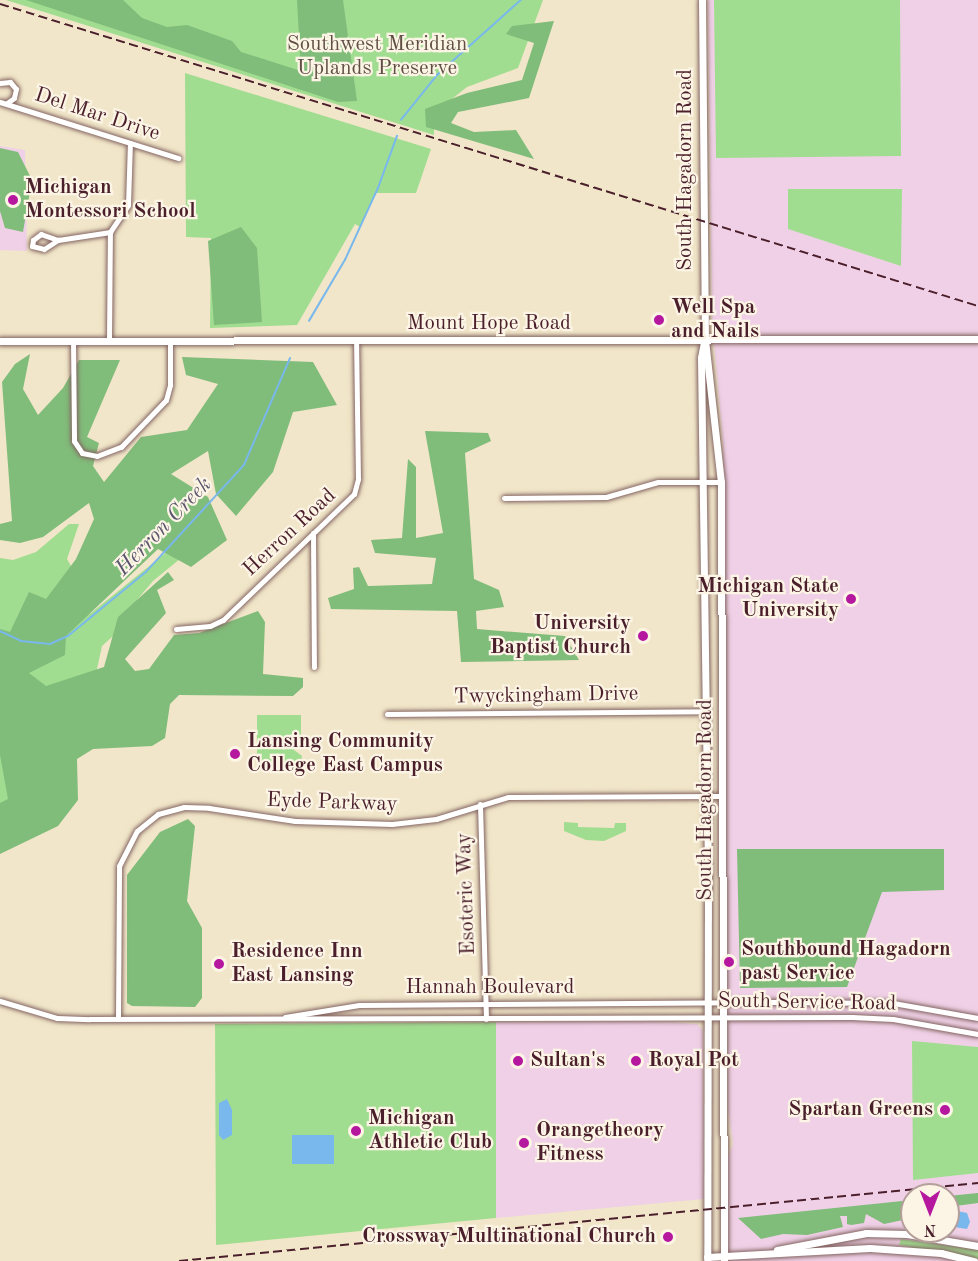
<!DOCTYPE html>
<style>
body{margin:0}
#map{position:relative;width:978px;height:1261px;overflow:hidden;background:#f1e6c9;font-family:"Old Standard TT",serif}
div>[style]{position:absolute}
.built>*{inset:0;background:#efd0e6}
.green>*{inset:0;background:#a1dd90}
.forest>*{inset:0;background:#80bc7a}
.water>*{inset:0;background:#79b8ed}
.stream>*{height:1.5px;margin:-0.75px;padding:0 0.75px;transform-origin:0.75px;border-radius:0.75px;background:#79b8ed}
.roads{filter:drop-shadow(0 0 2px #846562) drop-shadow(0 0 2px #846562)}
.minor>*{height:5px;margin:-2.5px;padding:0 2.5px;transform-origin:2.5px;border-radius:2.5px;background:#fff}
.tertiary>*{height:7px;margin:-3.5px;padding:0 3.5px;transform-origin:3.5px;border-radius:3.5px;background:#fff}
.rail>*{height:1.5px;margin-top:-0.75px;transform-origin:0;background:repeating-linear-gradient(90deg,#4a1f2b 0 9px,transparent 0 13.5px)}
.dots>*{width:16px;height:16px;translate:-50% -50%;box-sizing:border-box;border:3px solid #fcf5e5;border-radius:50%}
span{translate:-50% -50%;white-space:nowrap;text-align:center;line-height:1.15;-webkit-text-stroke:4.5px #fcf5e5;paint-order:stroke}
.park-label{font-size:21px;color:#604e44}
.street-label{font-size:21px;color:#4a1f2b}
.poi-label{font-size:21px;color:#4a1f2b;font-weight:700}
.left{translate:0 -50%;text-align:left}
.right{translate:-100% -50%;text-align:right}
.water-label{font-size:22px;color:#5a556f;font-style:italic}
.north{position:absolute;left:900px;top:1183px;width:60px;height:60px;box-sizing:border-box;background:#fcf5e5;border:2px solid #b59f9b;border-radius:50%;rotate:180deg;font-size:16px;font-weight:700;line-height:24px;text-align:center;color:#4a1f2b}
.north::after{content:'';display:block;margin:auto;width:21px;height:27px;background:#b5179e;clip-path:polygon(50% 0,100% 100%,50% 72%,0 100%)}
</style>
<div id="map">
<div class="built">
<i style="clip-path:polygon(evenodd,708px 0,978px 0,978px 1261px,727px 1261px,727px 1159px,733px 1144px,728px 1110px,723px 443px,712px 321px,708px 0,912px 1195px,948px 1195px,948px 1231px,912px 1231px,912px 1195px)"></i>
<i style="clip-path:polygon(0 146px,25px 150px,27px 251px,0 250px)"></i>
<i style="clip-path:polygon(656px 1021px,697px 1024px,703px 1030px,704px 1199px,496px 1218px,496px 1022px)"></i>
</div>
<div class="green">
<i style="clip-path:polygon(6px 0,543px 0,518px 68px,467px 87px,434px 113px,434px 135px)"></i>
<i style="clip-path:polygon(714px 0,900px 0,901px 156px,716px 158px)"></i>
<i style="clip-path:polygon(185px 73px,431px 149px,416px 193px,376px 193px,360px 227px,355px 224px,297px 325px,210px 328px,211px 238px,186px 237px)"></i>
<i style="clip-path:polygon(788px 189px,902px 189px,901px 266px,788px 229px)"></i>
<i style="clip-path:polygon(69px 524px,79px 524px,67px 559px,74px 571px,67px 626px,91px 613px,184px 538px,192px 549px,153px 581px,137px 600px,132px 619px,102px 646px,95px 678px,19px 807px,0 822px,0 558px,13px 560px,36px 552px)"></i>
<i style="clip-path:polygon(257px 715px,301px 715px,301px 746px,294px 746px,294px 750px,302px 756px,301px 761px,291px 767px,257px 767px)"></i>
<i style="clip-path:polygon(564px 822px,578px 823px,578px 827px,614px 828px,615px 823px,626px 823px,626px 831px,604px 841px,586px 840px,564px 831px)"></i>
<i style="clip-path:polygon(496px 1022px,496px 1218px,216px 1245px,215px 1024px)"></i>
<i style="clip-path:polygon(912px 1041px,978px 1047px,978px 1173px,913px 1180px)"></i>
<i style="clip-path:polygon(901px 1239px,978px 1250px,978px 1259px,899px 1245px)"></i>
</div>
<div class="forest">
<i style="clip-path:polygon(26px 0,123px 0,142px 18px,167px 27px,187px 25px,232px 41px,241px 52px,301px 71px,297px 0,343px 0,357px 101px,338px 102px)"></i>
<i style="clip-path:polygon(554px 21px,529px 98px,458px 112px,451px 123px,474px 132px,516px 130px,534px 159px,426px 127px,425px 109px,467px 93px,522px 80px,534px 43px,506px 34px,512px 26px)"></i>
<i style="clip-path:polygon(0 148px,18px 152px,32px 180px,23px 232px,5px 228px,0 211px)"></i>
<i style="clip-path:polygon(241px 227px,257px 248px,262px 322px,214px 325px,208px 241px)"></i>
<i style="clip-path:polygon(30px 354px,23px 389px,38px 415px,63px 388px,79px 360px,120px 360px,87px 437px,99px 443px,93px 466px,104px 482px,141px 437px,187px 430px,218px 384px,186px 375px,182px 357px,313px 362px,337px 405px,293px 412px,273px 472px,236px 516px,216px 494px,208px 451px,171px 474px,208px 497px,227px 540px,191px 567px,158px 549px,66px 636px,65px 655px,29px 673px,46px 686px,104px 667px,118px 617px,168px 572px,174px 580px,157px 590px,166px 613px,125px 659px,135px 671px,149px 669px,174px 635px,199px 633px,258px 611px,265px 622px,263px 674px,303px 678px,303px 687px,293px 696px,179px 695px,170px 704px,165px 738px,152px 746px,93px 749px,77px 759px,78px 800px,58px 826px,0 854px,0 803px,8px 799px,0 755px,0 629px,10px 632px,29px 592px,46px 599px,76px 559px,94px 519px,89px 503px,43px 537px,20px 543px,0 540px,0 524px,12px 521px,2px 382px,15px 364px)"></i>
<i style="clip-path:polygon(425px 431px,488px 433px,491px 441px,465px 453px,474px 579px,499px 590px,504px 607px,476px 611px,477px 629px,565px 636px,579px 660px,461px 662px,457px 611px,331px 609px,328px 598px,354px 589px,353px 568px,359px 567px,368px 586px,432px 584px,436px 558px,375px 553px,371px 540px,402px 538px,408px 459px,416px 467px,416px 538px,443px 533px)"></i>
<i style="clip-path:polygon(188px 819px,195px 826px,187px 901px,202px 928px,202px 998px,195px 1007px,132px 1006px,127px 1003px,127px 875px,160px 832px)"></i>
<i style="clip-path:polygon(737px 849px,944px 849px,944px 890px,882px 892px,847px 987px,740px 988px)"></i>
<i style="clip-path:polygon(978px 1193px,978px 1203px,948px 1207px,948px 1196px)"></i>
<i style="clip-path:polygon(912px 1200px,912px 1218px,884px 1224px,866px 1214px,864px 1223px,851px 1225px,847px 1224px,847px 1216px,840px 1216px,843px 1227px,807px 1235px,783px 1234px,761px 1239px,738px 1218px)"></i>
</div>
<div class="water">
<i style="clip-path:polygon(227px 1099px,232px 1110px,232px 1135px,223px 1140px,219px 1135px,219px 1103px)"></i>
<i style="clip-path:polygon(292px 1135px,334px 1135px,334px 1164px,292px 1164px)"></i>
<i style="clip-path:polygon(948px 1209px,967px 1213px,970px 1222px,967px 1229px,948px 1226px)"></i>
</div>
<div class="stream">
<i style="left:401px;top:120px;width:58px;rotate:-51.3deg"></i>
<i style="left:437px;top:75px;width:113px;rotate:-41.8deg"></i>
<i style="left:309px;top:321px;width:71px;rotate:-59.5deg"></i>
<i style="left:345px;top:260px;width:79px;rotate:-65.4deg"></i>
<i style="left:378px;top:188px;width:55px;rotate:-69.9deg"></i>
<i style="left:0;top:631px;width:23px;rotate:25deg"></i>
<i style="left:21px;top:641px;width:29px;rotate:6deg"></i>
<i style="left:50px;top:644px;width:20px;rotate:-24deg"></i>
<i style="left:68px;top:636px;width:101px;rotate:-39.4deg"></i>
<i style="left:146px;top:572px;width:145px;rotate:-47.5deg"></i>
<i style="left:244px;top:465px;width:116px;rotate:-66.7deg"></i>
</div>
<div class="roads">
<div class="minor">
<i style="left:0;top:83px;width:10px;rotate:-6deg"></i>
<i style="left:10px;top:82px;width:9px;rotate:49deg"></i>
<i style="left:16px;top:89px;width:9px;rotate:103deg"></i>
<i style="left:14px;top:98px;width:9px;rotate:144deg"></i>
<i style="left:0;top:102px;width:187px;rotate:17.5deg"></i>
<i style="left:58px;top:240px;width:18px;rotate:-161deg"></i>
<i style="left:41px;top:234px;width:10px;rotate:143deg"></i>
<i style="left:33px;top:240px;width:6px;rotate:99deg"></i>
<i style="left:32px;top:246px;width:12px;rotate:14deg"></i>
<i style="left:44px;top:249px;width:17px;rotate:-33deg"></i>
<i style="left:58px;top:240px;width:53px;rotate:-8.7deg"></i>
<i style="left:73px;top:340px;width:101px;rotate:89.4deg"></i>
<i style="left:74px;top:441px;width:14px;rotate:56deg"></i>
<i style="left:82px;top:453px;width:15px;rotate:11deg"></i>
<i style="left:97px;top:456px;width:26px;rotate:-21deg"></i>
<i style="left:121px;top:447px;width:65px;rotate:-46.2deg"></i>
<i style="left:166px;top:400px;width:16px;rotate:-75deg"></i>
<i style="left:170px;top:385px;width:44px;rotate:-90deg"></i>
<i style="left:109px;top:340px;width:108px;rotate:-89.5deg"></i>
<i style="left:110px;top:232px;width:32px;rotate:-56deg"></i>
<i style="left:128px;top:205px;width:62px;rotate:-88.2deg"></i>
<i style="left:504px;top:498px;width:102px;rotate:-0.6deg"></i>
<i style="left:606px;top:497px;width:54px;rotate:-16.1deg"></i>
<i style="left:658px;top:482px;width:63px"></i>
<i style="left:313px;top:533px;width:134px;rotate:89.6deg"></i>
<i style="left:176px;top:629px;width:34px;rotate:-5deg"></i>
<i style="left:210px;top:626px;width:14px;rotate:-25deg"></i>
<i style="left:223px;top:620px;width:182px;rotate:-43.9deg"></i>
<i style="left:354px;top:494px;width:16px;rotate:-75deg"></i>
<i style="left:358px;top:479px;width:139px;rotate:-90.8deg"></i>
<i style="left:387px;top:714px;width:319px;rotate:-0.5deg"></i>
<i style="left:480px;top:804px;width:215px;rotate:88.4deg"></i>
<i style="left:0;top:1001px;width:59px;rotate:16.6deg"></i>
<i style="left:57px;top:1018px;width:33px;rotate:2deg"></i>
<i style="left:90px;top:1019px;width:762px;rotate:-0.15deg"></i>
<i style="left:852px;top:1017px;width:41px;rotate:2.8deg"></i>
<i style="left:893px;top:1019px;width:86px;rotate:10deg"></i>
<i style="left:285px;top:1017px;width:75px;rotate:-9.2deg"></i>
<i style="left:359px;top:1005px;width:416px;rotate:-0.4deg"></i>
<i style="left:775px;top:1002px;width:118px;rotate:0.5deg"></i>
<i style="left:893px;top:1003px;width:86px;rotate:10deg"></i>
<i style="left:118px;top:1019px;width:153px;rotate:-89.6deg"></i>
<i style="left:119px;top:866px;width:39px;rotate:-63deg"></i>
<i style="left:137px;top:831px;width:27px;rotate:-39deg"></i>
<i style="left:158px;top:814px;width:27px;rotate:-15deg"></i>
<i style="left:184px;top:807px;width:25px;rotate:2deg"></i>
<i style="left:209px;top:808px;width:87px;rotate:8.6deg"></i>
<i style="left:295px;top:821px;width:97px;rotate:1.8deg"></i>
<i style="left:392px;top:824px;width:44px;rotate:-6.5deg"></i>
<i style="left:436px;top:819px;width:75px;rotate:-17deg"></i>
<i style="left:508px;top:797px;width:215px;rotate:-0.3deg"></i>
</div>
<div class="tertiary">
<i style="left:702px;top:0;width:340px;rotate:89.5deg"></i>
<i style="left:705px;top:340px;width:143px;rotate:83.6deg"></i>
<i style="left:721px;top:482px;width:779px;rotate:89.78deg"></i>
<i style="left:0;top:341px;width:978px;rotate:-0.12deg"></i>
<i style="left:704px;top:342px;width:16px;rotate:101deg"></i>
<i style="left:701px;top:358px;width:511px;rotate:89.22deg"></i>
<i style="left:708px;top:869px;width:392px;rotate:90.1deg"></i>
<i style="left:777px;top:1250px;width:91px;rotate:-10.8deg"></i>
<i style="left:866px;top:1233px;width:41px;rotate:1.4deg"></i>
<i style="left:907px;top:1234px;width:72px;rotate:9.6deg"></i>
<i style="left:707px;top:1257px;width:163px;rotate:-3.2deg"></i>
<i style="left:870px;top:1248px;width:71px;rotate:4deg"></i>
<i style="left:941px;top:1253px;width:34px;rotate:14deg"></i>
</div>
</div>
<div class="rail">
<i style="left:0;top:4px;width:1024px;rotate:17.16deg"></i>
<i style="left:179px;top:1261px;width:803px;rotate:-5.58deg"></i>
</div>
<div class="dots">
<i style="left:13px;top:200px;background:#b5179e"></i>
<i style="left:659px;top:320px;background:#b5179e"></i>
<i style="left:851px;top:599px;background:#b5179e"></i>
<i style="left:643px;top:636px;background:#b5179e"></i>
<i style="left:235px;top:754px;background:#b5179e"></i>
<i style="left:729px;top:962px;background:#b5179e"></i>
<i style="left:219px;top:964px;background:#b5179e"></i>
<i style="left:518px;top:1061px;background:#b5179e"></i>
<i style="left:636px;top:1061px;background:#b5179e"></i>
<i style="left:945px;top:1110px;background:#b5179e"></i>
<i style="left:356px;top:1131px;background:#b5179e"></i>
<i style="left:524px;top:1143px;background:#b5179e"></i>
<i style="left:668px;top:1237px;background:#b5179e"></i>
</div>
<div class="park-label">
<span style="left:377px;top:57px">Southwest Meridian<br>Uplands Preserve</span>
</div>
<div class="street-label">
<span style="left:97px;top:115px;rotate:18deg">Del Mar Drive</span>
<span style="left:686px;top:170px;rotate:-90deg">South Hagadorn Road</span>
<span style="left:489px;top:324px">Mount Hope Road</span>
<span style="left:290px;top:533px;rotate:-43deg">Herron Road</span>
<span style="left:546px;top:696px;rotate:-1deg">Twyckingham Drive</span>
<span style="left:706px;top:800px;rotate:-90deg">South Hagadorn Road</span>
<span style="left:332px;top:803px;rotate:2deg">Eyde Parkway</span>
<span style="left:467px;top:894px;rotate:-92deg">Esoteric Way</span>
<span style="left:490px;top:988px">Hannah Boulevard</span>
<span style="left:807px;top:1003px;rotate:1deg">South Service Road</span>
</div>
<div class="poi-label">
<span class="left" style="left:25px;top:200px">Michigan<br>Montessori School</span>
<span class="left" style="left:671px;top:320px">Well Spa<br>and Nails</span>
<span class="right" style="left:839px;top:599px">Michigan State<br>University</span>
<span class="right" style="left:631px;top:636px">University<br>Baptist Church</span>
<span class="left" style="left:247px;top:754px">Lansing Community<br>College East Campus</span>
<span class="left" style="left:741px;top:962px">Southbound Hagadorn<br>past Service</span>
<span class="left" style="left:231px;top:964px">Residence Inn<br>East Lansing</span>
<span class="left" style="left:530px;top:1061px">Sultan's</span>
<span class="left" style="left:648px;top:1061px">Royal Pot</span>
<span class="right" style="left:933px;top:1110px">Spartan Greens</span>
<span class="left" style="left:368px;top:1131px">Michigan<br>Athletic Club</span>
<span class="left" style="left:536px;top:1143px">Orangetheory<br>Fitness</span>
<span class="right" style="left:656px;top:1237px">Crossway Multinational Church</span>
</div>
<div class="water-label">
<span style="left:164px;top:527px;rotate:-46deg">Herron Creek</span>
</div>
<div class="north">N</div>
</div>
